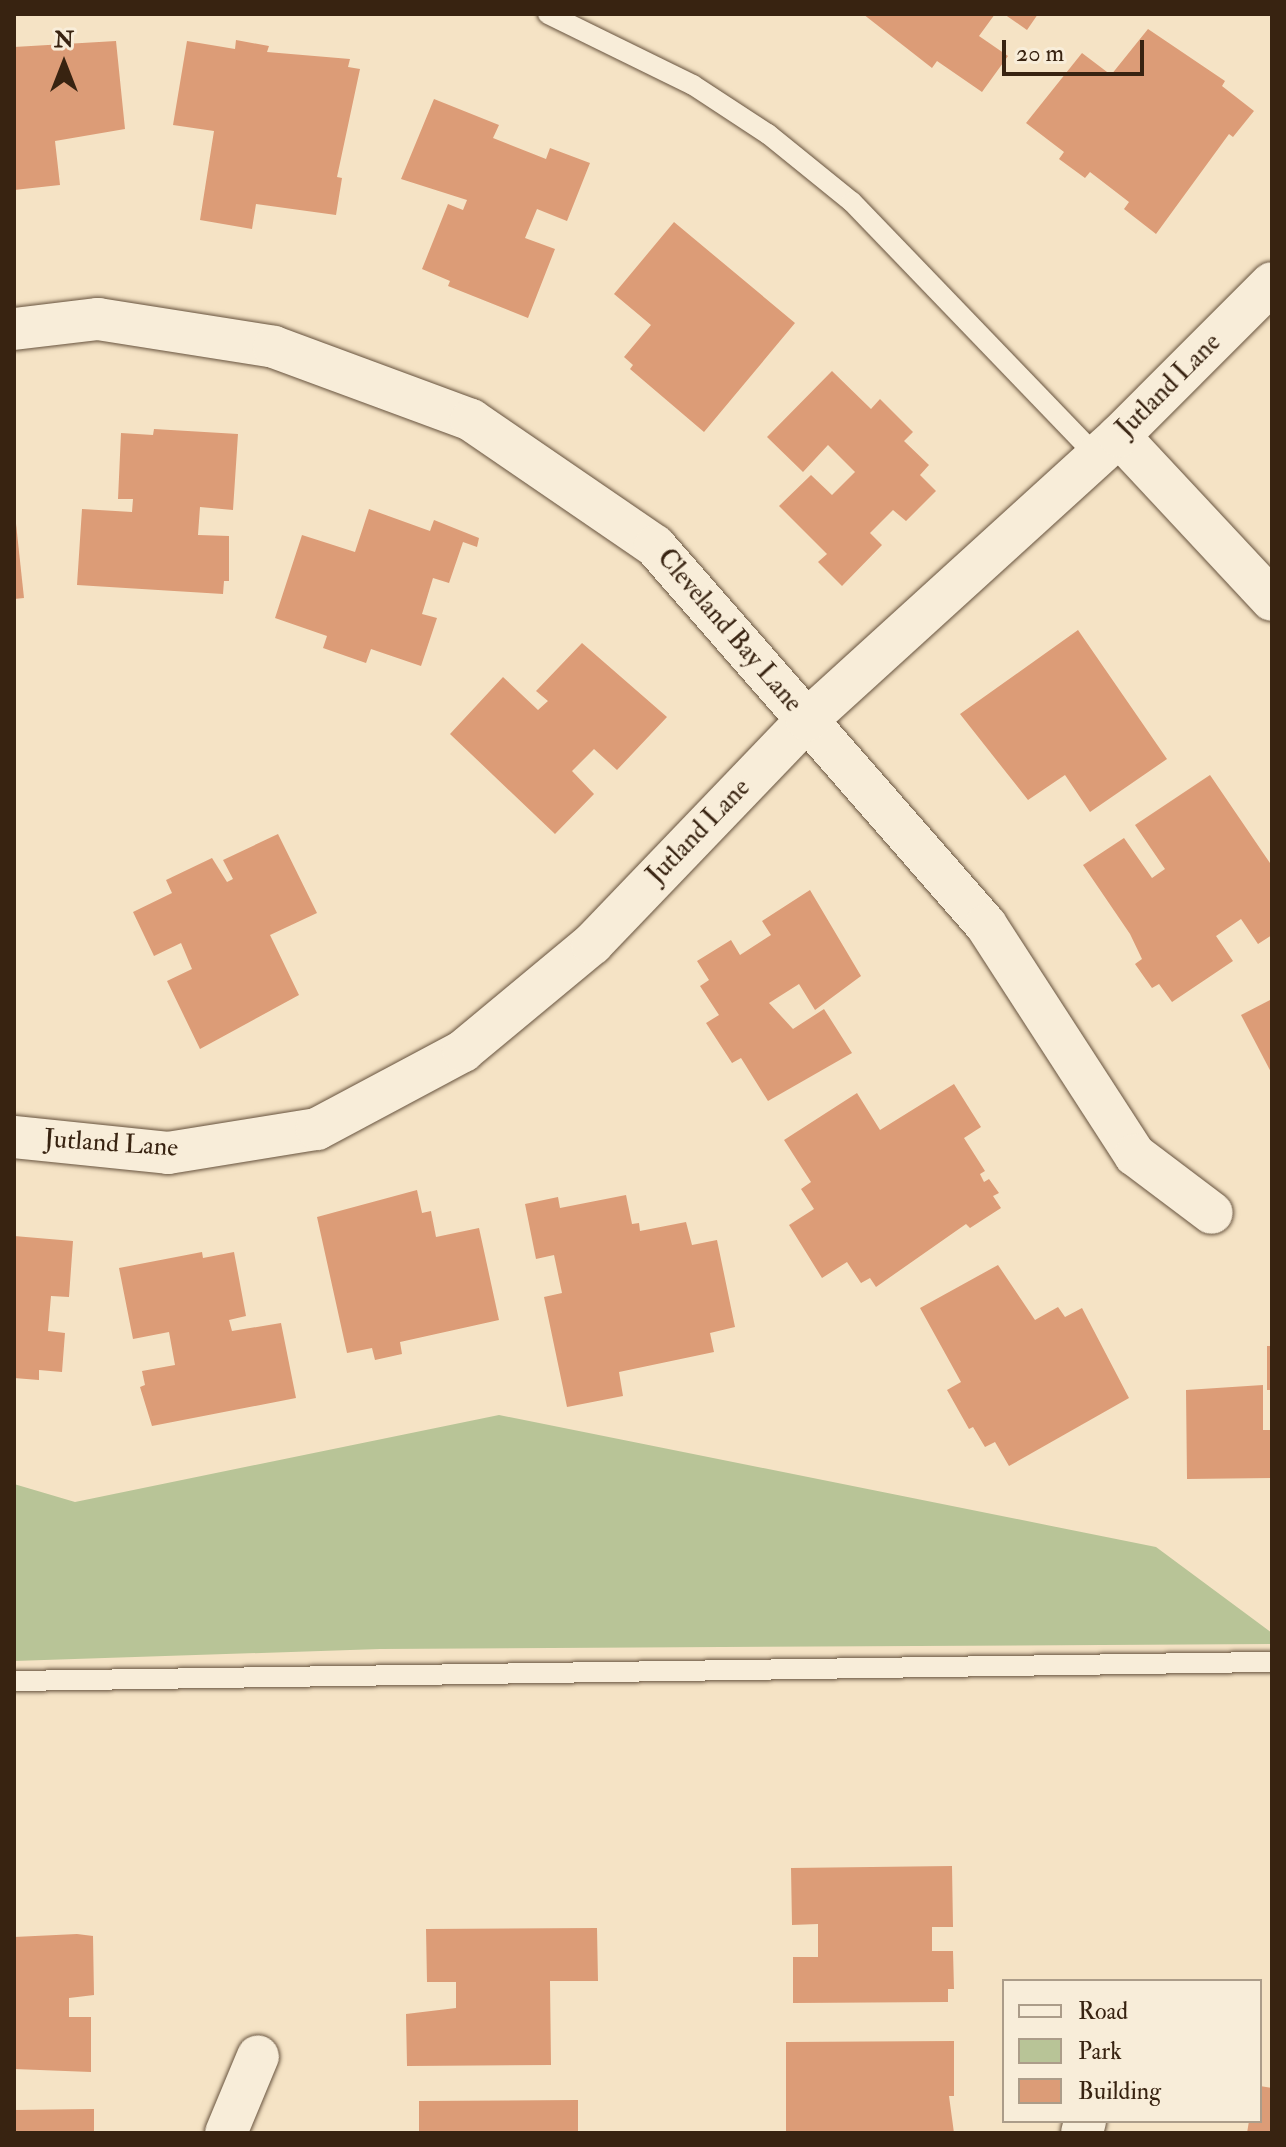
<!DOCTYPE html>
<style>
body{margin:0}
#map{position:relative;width:1286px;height:2147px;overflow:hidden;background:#f5e3c5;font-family:"IM FELL Double Pica",serif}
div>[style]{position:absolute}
.green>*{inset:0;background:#b8c497}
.building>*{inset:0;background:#dc9c77}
.roads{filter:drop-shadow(0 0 2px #67533e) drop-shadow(0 0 2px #67533e)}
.service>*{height:20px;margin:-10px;padding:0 10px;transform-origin:10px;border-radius:10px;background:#f8edd9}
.minor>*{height:42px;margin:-21px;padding:0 21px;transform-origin:21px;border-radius:21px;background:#f8edd9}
span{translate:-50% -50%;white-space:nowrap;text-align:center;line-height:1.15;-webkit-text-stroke:8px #f8edd9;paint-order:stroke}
.street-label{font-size:26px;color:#382311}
.frame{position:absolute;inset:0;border:16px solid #382311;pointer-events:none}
.legend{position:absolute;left:1002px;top:1979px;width:260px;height:144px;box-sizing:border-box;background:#f8edd9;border:2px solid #ab9c89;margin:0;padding:10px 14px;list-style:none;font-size:24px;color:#382311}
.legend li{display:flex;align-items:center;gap:16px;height:40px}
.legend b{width:40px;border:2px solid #ab9c89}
.north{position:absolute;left:24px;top:24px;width:80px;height:80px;-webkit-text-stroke:6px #f8edd9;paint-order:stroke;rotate:0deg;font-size:22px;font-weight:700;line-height:32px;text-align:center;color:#382311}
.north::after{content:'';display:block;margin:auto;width:28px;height:36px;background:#382311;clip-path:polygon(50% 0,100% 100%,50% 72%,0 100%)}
.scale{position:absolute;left:1002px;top:40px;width:142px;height:36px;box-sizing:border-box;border:4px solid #382311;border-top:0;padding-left:10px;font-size:24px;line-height:28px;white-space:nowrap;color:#382311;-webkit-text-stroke:6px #f8edd9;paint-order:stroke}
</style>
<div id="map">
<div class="green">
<i style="clip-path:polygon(499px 1415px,1156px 1547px,1272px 1633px,1272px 1644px,380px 1649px,14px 1661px,14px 1484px,75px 1502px)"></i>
</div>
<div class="building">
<i style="clip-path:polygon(863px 14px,995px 14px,979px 36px,1008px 56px,982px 92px,937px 61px,932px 68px)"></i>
<i style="clip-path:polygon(1004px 14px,1038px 14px,1027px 30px)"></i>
<i style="clip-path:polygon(1148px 29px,1225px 81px,1222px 86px,1254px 111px,1233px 137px,1229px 134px,1156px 234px,1124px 209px,1129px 202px,1090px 172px,1085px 178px,1059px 159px,1064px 152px,1026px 123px,1082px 53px,1111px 75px)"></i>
<i style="clip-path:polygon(236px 40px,269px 46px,267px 52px,350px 59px,348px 67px,360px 69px,337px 177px,342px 178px,336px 215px,256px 204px,252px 229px,200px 220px,214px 131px,173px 125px,187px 41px,235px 49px)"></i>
<i style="clip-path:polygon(116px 41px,125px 129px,55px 141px,60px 185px,14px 190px,14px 47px)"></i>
<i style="clip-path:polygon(434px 99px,499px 125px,493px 138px,546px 159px,550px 148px,590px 163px,567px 221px,537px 209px,525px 238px,555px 249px,528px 318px,448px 286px,450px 281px,422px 269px,448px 204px,463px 210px,467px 200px,401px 179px)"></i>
<i style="clip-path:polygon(674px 222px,795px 323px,704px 432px,630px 369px,633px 365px,624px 357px,651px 325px,614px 294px)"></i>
<i style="clip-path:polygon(832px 371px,871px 409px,880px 399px,913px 432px,904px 441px,929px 465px,920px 475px,936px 491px,906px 521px,893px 510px,870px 533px,882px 545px,842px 586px,818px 562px,827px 554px,779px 506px,811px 475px,832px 495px,855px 472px,828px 445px,803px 472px,767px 437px)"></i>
<i style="clip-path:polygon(154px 429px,238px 434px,233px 510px,200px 507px,198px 535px,229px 536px,229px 581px,224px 581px,223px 594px,77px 585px,82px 509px,132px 512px,133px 499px,118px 499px,121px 433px,153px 435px)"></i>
<i style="clip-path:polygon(14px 505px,24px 598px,14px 599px)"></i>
<i style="clip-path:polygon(369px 509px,430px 531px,434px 520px,479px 538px,477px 547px,463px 542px,449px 583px,433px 578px,422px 614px,437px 618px,421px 666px,371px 649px,366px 663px,323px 648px,327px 636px,275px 618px,302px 535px,355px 552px)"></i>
<i style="clip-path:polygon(1078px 630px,1167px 759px,1090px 812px,1065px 775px,1028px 800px,960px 714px)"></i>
<i style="clip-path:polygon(582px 643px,667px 717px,617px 770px,594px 749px,572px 771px,594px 794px,555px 834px,450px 734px,503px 677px,538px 710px,548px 701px,536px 691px)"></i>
<i style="clip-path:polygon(1210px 775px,1272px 866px,1272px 935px,1258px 944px,1241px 919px,1216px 936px,1233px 961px,1172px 1002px,1159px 984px,1152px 988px,1135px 964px,1142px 959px,1130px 934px,1083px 865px,1124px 838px,1152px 878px,1165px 869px,1135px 825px)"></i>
<i style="clip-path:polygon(278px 834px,317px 913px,270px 935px,299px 995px,200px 1049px,167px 981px,192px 969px,181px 943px,154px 956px,133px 912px,172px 893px,166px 880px,212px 858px,227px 882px,233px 879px,223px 860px)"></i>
<i style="clip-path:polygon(810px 890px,861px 976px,815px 1010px,799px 984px,769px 1003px,793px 1029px,824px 1009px,852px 1053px,768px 1101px,741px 1058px,732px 1063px,706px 1023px,719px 1015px,700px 986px,709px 980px,697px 961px,731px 940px,740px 955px,771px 935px,762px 921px)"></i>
<i style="clip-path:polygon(1272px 999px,1272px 1074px,1241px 1015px)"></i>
<i style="clip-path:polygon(954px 1084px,981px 1127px,964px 1138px,985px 1171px,980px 1174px,984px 1182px,989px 1179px,999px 1193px,993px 1196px,1001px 1208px,970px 1228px,966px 1224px,876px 1287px,870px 1278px,861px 1283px,847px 1262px,822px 1278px,789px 1225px,814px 1209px,801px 1189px,811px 1182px,784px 1140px,857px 1093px,880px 1130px)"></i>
<i style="clip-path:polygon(417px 1190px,422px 1213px,431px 1211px,436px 1237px,479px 1228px,499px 1320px,400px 1342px,402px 1354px,375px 1360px,372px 1348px,347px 1353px,317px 1217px)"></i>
<i style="clip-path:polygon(626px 1195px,632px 1224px,639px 1223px,640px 1231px,686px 1222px,692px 1245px,717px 1240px,735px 1327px,710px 1333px,714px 1352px,619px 1372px,623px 1396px,567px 1407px,544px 1297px,562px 1293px,554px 1255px,536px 1259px,525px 1204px,558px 1197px,560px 1208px)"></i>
<i style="clip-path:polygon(14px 1236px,73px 1241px,69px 1297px,51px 1296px,48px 1331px,65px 1333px,62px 1372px,39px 1370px,39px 1380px,14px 1378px)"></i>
<i style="clip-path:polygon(202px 1252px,203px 1258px,234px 1252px,246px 1316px,229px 1320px,232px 1331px,281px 1323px,296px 1398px,152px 1426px,140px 1387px,145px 1385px,142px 1371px,175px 1365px,169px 1332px,133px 1339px,119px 1268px)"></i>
<i style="clip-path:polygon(998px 1265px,1035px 1320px,1058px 1307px,1065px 1317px,1082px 1308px,1129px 1398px,1009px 1466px,995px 1442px,985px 1447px,973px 1427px,969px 1429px,947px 1390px,961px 1382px,920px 1308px)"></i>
<i style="clip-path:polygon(1267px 1346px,1272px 1346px,1272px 1390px,1267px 1390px)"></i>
<i style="clip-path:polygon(1263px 1385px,1263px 1430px,1272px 1430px,1272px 1478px,1187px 1479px,1186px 1390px)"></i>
<i style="clip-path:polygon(952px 1866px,953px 1927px,932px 1927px,932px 1951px,953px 1951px,954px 1989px,948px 1989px,948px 2002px,793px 2003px,793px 1957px,818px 1957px,818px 1924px,792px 1925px,791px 1868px)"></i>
<i style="clip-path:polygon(597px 1928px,598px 1981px,550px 1981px,551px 2065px,407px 2066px,406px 2014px,456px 2008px,456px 1982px,427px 1982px,426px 1929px)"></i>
<i style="clip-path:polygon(77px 1934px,93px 1936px,94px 1995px,69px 1998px,69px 2017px,91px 2017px,91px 2072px,14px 2069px,14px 1937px)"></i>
<i style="clip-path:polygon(954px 2041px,954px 2096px,949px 2096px,954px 2133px,786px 2133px,786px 2042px)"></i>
<i style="clip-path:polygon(1260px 2086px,1272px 2088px,1272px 2133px,1247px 2133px,1249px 2121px,1260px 2121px)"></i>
<i style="clip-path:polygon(578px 2100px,578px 2133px,419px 2133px,419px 2101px)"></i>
<i style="clip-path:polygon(94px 2109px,94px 2133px,14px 2133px,14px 2110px)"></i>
</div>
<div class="roads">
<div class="service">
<i style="left:548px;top:14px;width:161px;rotate:26.1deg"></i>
<i style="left:693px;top:85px;width:90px;rotate:33.2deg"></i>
<i style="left:768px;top:134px;width:108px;rotate:39deg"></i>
<i style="left:852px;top:202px;width:354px;rotate:46.1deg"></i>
<i style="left:14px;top:1681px;width:1258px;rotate:-0.87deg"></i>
</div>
<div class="minor">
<i style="left:14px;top:329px;width:85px;rotate:-6.8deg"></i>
<i style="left:98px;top:319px;width:178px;rotate:9deg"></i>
<i style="left:274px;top:347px;width:210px;rotate:20.3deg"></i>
<i style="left:471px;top:420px;width:223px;rotate:34.4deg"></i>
<i style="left:655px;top:546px;width:503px;rotate:48.87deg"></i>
<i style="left:986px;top:925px;width:274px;rotate:57.1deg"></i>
<i style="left:1135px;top:1155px;width:96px;rotate:37deg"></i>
<i style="left:1119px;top:436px;width:224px;rotate:47deg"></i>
<i style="left:14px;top:1137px;width:155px;rotate:5.9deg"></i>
<i style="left:168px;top:1153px;width:151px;rotate:-9.2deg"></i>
<i style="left:317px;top:1129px;width:166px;rotate:-28.1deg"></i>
<i style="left:463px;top:1051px;width:168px;rotate:-39.7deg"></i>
<i style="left:592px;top:944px;width:310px;rotate:-46.2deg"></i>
<i style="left:807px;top:720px;width:422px;rotate:-42.3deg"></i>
<i style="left:1119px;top:436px;width:216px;rotate:-45deg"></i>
<i style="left:226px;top:2133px;width:83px;rotate:-67.4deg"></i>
<i style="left:1082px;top:2133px;width:12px;rotate:-76deg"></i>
</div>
</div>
<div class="street-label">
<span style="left:1169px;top:386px;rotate:-45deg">Jutland Lane</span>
<span style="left:729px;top:631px;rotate:49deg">Cleveland Bay Lane</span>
<span style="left:699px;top:832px;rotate:-46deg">Jutland Lane</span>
<span style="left:111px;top:1144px;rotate:4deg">Jutland Lane</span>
</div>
<div class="frame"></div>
<ul class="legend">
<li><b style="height:10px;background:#f8edd9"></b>Road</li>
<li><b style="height:22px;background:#b8c497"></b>Park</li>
<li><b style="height:22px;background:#dc9c77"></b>Building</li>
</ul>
<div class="north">N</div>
<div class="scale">20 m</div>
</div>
